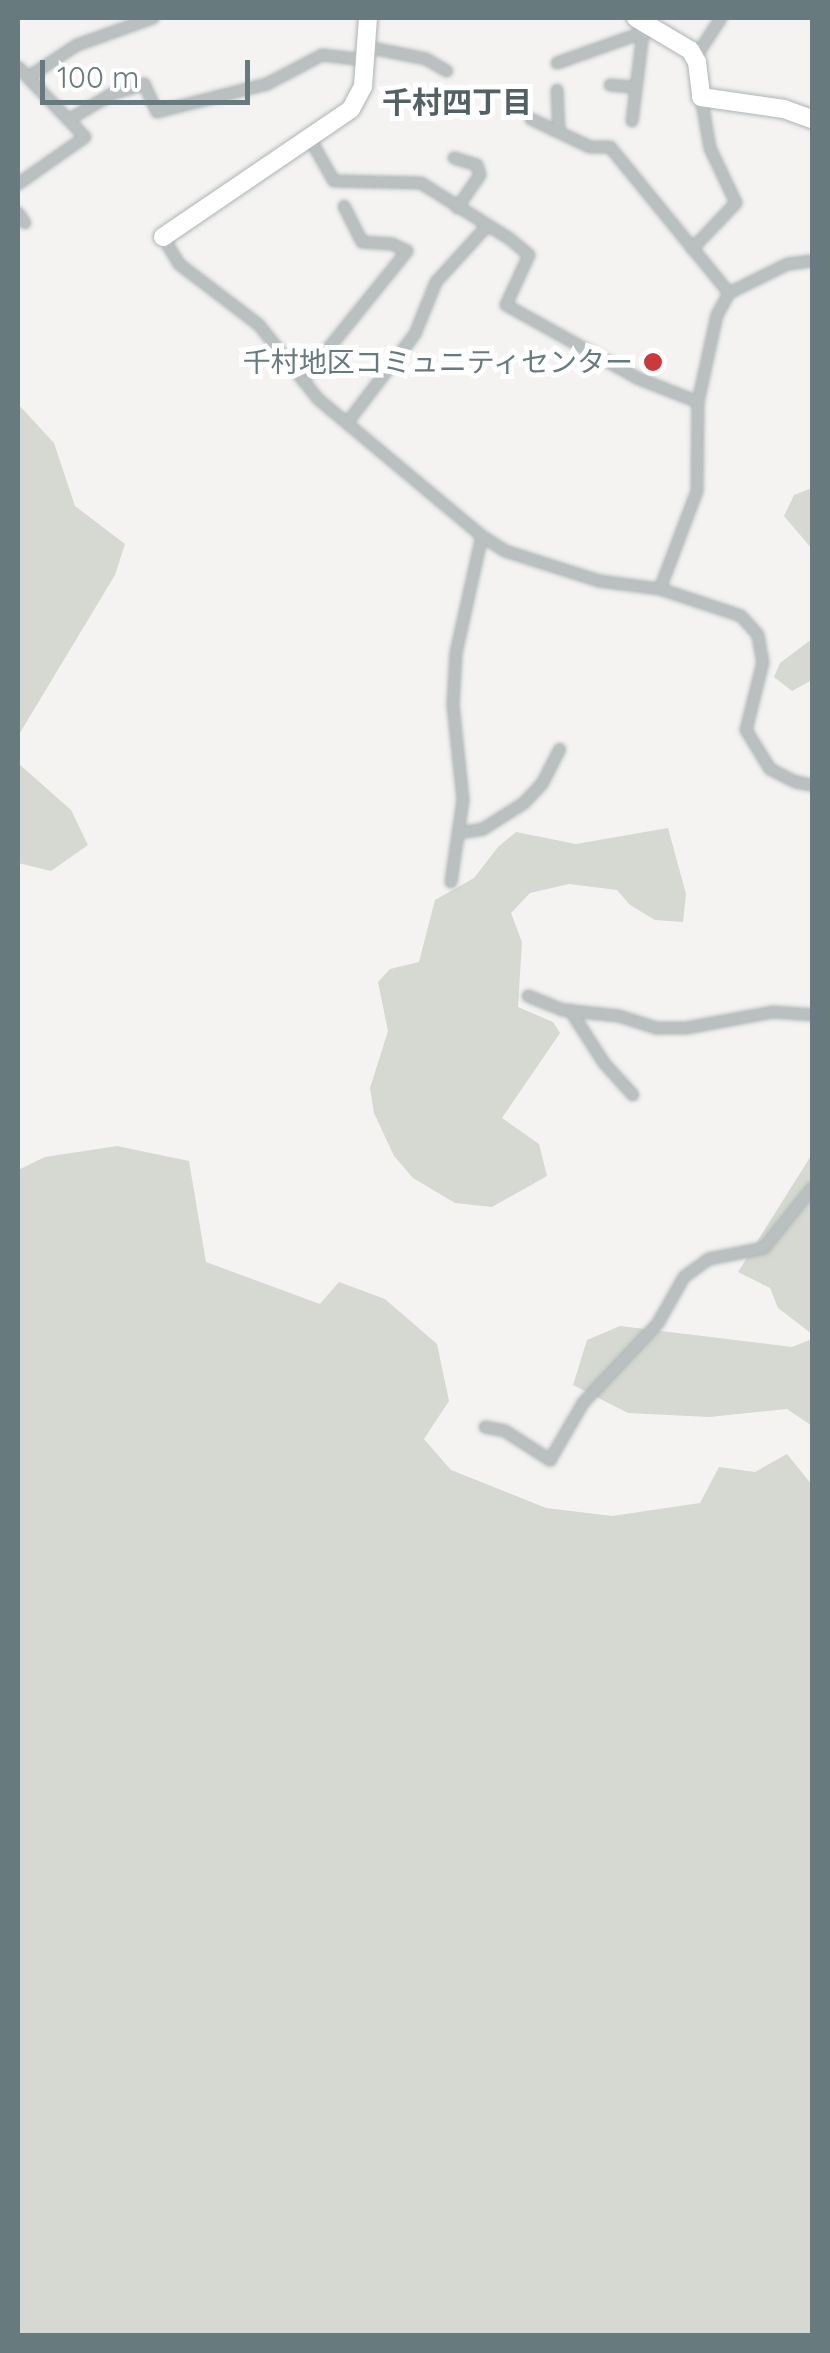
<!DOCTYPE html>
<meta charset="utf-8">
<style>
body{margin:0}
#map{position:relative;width:830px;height:2353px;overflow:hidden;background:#f4f3f1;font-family:Quicksand,"Noto Sans JP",sans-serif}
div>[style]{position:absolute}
.green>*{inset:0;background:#d5d9d1}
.roads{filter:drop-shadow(0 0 2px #acb4b5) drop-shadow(0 0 2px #acb4b5)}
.street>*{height:10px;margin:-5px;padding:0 5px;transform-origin:5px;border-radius:5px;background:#babfc0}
.secondary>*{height:18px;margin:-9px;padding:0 9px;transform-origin:9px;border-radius:9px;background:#fff}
.dots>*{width:28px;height:28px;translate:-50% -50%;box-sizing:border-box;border:5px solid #fff;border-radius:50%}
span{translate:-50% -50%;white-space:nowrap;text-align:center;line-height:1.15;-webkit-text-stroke:10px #fff;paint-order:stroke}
.poi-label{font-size:28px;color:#677a7e}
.right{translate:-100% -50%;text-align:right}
.neighbourhood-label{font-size:30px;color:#546164;font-weight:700}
.frame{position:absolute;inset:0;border:20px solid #677a7e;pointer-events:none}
.scale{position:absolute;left:40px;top:60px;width:210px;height:45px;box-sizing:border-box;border:5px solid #677a7e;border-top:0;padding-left:12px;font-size:30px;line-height:35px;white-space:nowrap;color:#677a7e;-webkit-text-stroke:8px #fff;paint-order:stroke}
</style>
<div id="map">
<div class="green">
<i style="clip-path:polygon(18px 404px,54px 443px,75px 506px,125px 544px,115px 575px,18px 736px)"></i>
<i style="clip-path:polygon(812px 488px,812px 549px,784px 516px,794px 495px)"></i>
<i style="clip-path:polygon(812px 639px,812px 680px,792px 691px,774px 677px,780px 663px)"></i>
<i style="clip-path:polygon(18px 763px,71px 810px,88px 845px,51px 871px,18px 863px)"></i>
<i style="clip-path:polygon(668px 828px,686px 894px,683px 922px,655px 920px,630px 905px,617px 890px,569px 884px,530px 893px,511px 913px,522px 942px,518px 1007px,553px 1022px,560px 1033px,502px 1118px,539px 1144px,547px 1176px,492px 1207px,455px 1203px,413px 1178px,394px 1156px,374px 1113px,370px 1088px,388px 1031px,378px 982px,390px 969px,419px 962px,435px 900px,474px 878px,498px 847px,516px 832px,576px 844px)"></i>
<i style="clip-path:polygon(117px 1146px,189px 1161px,206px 1262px,320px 1304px,339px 1282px,385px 1299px,437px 1344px,449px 1401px,424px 1439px,451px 1470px,546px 1508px,612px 1516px,700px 1503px,719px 1467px,755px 1472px,787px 1454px,812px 1485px,812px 2335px,18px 2335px,18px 1170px,45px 1157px)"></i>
<i style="clip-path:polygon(812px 1154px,812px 1334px,778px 1308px,770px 1288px,738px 1272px)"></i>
<i style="clip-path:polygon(620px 1326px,792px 1347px,812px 1339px,812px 1426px,787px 1409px,709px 1417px,628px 1413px,573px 1385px,587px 1340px)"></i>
</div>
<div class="roads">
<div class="street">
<i style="left:366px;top:47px;width:61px;rotate:11.3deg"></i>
<i style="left:426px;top:59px;width:24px;rotate:30deg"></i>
<i style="left:695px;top:58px;width:48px;rotate:-57deg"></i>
<i style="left:557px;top:63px;width:87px;rotate:-19.5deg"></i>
<i style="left:18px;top:67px;width:97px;rotate:46.3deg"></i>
<i style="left:85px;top:137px;width:82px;rotate:145deg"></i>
<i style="left:30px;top:76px;width:56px;rotate:-33.4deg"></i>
<i style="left:77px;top:45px;width:81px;rotate:-19.6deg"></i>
<i style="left:610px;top:85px;width:25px;rotate:5deg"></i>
<i style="left:557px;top:90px;width:42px;rotate:87.3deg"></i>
<i style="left:70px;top:119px;width:49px;rotate:-30.8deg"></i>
<i style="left:112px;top:94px;width:34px;rotate:-17deg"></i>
<i style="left:144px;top:84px;width:31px;rotate:65deg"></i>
<i style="left:157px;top:112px;width:114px;rotate:-14.3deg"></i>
<i style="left:267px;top:84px;width:62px;rotate:-27.8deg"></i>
<i style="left:322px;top:55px;width:43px;rotate:6.6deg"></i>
<i style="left:531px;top:119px;width:65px;rotate:25.4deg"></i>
<i style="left:590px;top:147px;width:20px"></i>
<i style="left:610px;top:147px;width:188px;rotate:50.8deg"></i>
<i style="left:632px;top:121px;width:98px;rotate:-82.9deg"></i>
<i style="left:310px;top:139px;width:48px;rotate:60.3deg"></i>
<i style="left:334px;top:181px;width:87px;rotate:1.3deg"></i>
<i style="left:421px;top:183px;width:105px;rotate:32.2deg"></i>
<i style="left:510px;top:239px;width:25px;rotate:40deg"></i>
<i style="left:529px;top:255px;width:55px;rotate:114.7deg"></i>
<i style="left:506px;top:305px;width:150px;rotate:29.1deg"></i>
<i style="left:637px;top:378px;width:66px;rotate:21.5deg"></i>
<i style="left:454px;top:158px;width:24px;rotate:17deg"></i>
<i style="left:477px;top:165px;width:10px;rotate:73deg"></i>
<i style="left:480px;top:175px;width:40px;rotate:124.9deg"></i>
<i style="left:18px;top:213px;width:12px;rotate:55deg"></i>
<i style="left:163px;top:237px;width:31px;rotate:59deg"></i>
<i style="left:179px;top:264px;width:101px;rotate:37.3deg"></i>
<i style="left:259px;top:325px;width:95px;rotate:51.4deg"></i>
<i style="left:318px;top:399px;width:214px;rotate:39.9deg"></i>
<i style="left:482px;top:536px;width:27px;rotate:33deg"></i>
<i style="left:505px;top:551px;width:99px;rotate:17.7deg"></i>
<i style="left:599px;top:581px;width:62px;rotate:7.5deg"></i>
<i style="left:660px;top:589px;width:85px;rotate:18.4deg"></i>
<i style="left:741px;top:616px;width:25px;rotate:48deg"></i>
<i style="left:758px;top:635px;width:27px;rotate:80deg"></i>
<i style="left:763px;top:662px;width:70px;rotate:104deg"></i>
<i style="left:746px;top:730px;width:46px;rotate:58.4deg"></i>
<i style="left:770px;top:769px;width:29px;rotate:27deg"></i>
<i style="left:796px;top:782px;width:16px;rotate:11deg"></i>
<i style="left:692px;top:249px;width:64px;rotate:-46.3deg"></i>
<i style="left:736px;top:203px;width:61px;rotate:-115.3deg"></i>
<i style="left:710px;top:148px;width:52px;rotate:-100deg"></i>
<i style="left:303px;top:380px;width:166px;rotate:-51.1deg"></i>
<i style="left:407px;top:251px;width:17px;rotate:-155deg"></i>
<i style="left:392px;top:244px;width:30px;rotate:-176deg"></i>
<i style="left:362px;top:242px;width:40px;rotate:-116.6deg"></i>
<i style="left:347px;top:423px;width:112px;rotate:-52.6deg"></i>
<i style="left:415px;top:334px;width:56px;rotate:-68deg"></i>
<i style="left:436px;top:282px;width:76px;rotate:-47.7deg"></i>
<i style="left:660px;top:589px;width:105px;rotate:-69.3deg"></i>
<i style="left:697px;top:491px;width:89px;rotate:-89.4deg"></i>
<i style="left:698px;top:402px;width:89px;rotate:-77.7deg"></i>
<i style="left:717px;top:315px;width:25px;rotate:-61deg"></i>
<i style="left:729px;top:293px;width:66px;rotate:-26.2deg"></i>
<i style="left:788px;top:264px;width:24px;rotate:-7deg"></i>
<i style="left:459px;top:833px;width:24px;rotate:-9deg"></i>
<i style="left:483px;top:829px;width:49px;rotate:-32.4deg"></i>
<i style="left:524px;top:803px;width:26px;rotate:-47deg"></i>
<i style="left:542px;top:784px;width:39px;rotate:-63deg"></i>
<i style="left:451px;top:882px;width:83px;rotate:-81.7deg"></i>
<i style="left:463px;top:800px;width:96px;rotate:-96deg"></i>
<i style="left:453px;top:705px;width:52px;rotate:-86.7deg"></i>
<i style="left:456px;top:653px;width:120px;rotate:-77.5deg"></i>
<i style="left:528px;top:996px;width:38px;rotate:22deg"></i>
<i style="left:563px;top:1010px;width:56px;rotate:6.1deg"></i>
<i style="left:619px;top:1016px;width:40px;rotate:18deg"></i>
<i style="left:657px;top:1028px;width:29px"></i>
<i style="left:686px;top:1028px;width:88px;rotate:-10.4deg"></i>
<i style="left:773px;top:1012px;width:39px;rotate:4deg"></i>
<i style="left:570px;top:1010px;width:63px;rotate:57.3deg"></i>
<i style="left:604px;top:1063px;width:43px;rotate:47.8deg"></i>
<i style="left:485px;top:1427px;width:20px;rotate:11deg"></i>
<i style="left:505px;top:1431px;width:54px;rotate:32.8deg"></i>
<i style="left:550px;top:1460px;width:66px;rotate:-59.9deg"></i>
<i style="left:583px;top:1403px;width:110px;rotate:-46.8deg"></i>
<i style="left:658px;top:1323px;width:53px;rotate:-60.5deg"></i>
<i style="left:684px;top:1277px;width:31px;rotate:-36deg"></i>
<i style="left:709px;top:1259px;width:56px;rotate:-11.3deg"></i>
<i style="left:764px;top:1248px;width:77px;rotate:-51.3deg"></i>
</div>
<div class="secondary">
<i style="left:636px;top:18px;width:63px;rotate:30.7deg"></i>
<i style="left:690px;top:50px;width:14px;rotate:60deg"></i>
<i style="left:697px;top:62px;width:35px;rotate:83deg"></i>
<i style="left:701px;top:97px;width:84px;rotate:8.2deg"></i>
<i style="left:784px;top:109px;width:30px;rotate:20deg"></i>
<i style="left:163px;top:237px;width:227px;rotate:-34.2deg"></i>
<i style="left:351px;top:109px;width:26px;rotate:-62deg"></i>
<i style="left:363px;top:86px;width:68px;rotate:-85.8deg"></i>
</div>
</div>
<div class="dots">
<i style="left:653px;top:362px;background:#cc393b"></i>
</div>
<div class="poi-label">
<span class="right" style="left:633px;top:362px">千村地区コミュニティセンター</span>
</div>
<div class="neighbourhood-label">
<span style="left:457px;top:102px">千村四丁目</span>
</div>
<div class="frame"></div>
<div class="scale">100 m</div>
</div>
